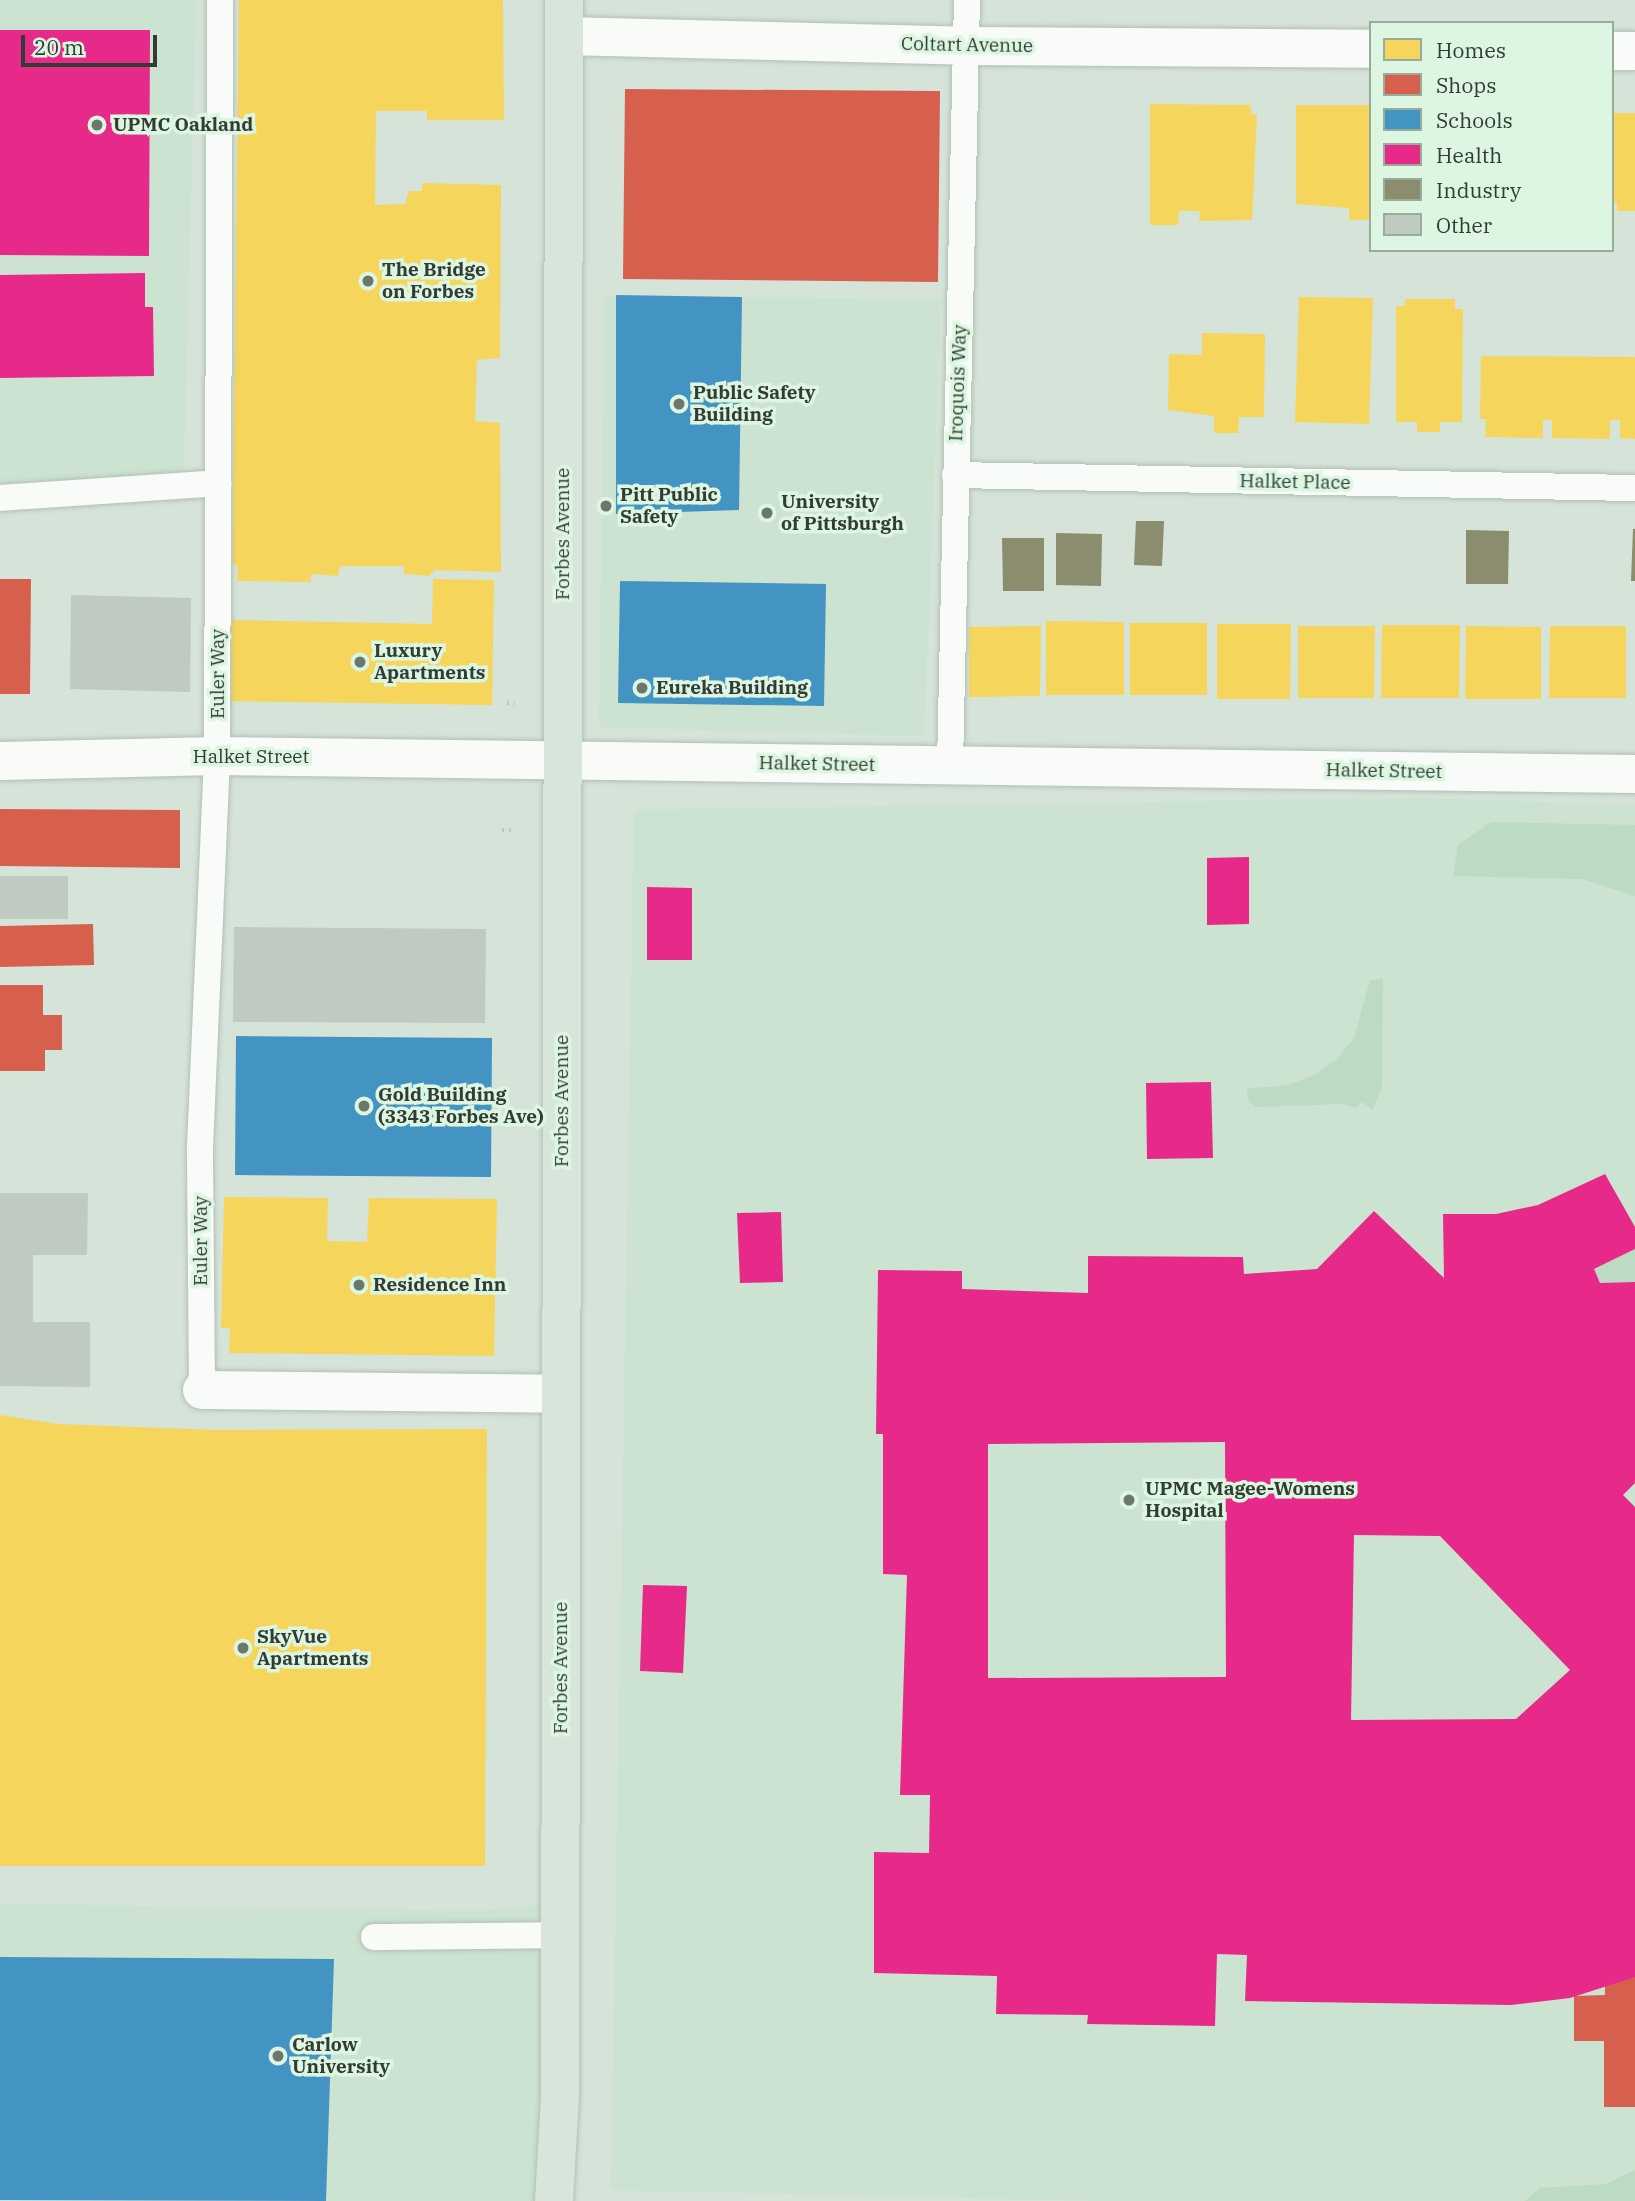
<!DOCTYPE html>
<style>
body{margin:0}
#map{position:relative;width:1635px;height:2201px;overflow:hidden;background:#d5e3d8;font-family:"IBM Plex Serif",serif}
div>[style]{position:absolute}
.built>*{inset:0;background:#cbe3d0}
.green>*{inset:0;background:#bddac3}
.homes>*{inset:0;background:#f6d55c}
.shops>*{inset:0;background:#d6604d}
.schools>*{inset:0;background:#4393c3}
.health>*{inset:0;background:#e7298a}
.industry>*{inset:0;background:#8c8c6e}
.building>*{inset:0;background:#bfcac1}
.path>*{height:4.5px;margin-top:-2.25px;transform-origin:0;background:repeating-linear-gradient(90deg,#c1c5c1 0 2px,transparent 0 7px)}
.roads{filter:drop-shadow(0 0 2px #b3bfb6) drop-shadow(0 0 2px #b3bfb6)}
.lane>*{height:26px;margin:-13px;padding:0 13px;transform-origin:13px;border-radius:13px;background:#f9fbf9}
.street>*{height:38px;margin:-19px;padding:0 19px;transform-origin:19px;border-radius:19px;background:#f9fbf9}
.secondary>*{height:38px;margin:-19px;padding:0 19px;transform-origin:19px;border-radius:19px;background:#f9fbf9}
.highway>*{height:38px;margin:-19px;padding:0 19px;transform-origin:19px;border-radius:19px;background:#d7e5db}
.dots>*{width:19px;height:19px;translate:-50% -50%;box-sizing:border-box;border:4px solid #dcf6e1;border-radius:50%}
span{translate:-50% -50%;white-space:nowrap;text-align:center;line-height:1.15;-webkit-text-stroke:7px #dcf6e1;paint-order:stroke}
.street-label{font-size:19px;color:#323c34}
.poi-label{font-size:19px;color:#323c34;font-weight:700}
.left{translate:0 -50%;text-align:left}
.legend{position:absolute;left:1369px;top:21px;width:245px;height:231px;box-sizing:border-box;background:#dcf6e1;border:2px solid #98ac9c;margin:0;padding:9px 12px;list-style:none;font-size:21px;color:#323c34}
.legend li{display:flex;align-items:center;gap:14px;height:35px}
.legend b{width:35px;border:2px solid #98ac9c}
.scale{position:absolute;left:21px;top:35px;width:136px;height:32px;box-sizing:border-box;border:4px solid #323c34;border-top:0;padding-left:9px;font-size:21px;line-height:24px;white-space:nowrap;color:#323c34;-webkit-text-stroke:5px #dcf6e1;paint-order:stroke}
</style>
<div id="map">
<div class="built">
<i style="clip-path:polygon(0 0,196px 0,183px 495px,0 487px)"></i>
<i style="clip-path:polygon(605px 296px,941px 299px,924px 736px,599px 727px)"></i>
<i style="clip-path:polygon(1416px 798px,1635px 805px,1635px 2201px,1105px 2201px,611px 2190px,634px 810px)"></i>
<i style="clip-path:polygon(0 1904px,480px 1911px,561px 1904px,551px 2201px,0 2201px)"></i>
</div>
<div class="green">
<i style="clip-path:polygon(1491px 822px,1635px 825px,1635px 896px,1582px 879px,1453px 876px,1458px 845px)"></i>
<i style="clip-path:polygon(1383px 979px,1382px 1087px,1373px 1110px,1362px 1102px,1356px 1108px,1342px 1104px,1255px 1107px,1248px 1100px,1247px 1088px,1284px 1086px,1313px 1076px,1337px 1059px,1354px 1038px,1370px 980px)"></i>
<i style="clip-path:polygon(1635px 1249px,1635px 1282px,1600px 1283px,1594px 1269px)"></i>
<i style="clip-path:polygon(1635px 2170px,1635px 2201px,1525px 2201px,1540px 2188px,1606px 2184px)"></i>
</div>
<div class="homes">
<i style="clip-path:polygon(239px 0,503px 0,504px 120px,427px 120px,427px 111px,376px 111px,375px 205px,405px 204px,409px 191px,422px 191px,422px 183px,501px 185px,500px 358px,477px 360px,475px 421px,500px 423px,501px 572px,435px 570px,429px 576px,404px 574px,404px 566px,340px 566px,338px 576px,311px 574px,311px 582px,237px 581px,238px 566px,232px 563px)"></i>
<i style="clip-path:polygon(1150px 104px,1251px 105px,1251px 114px,1257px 115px,1252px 220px,1199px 221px,1200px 211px,1179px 211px,1178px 225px,1150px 225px)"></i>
<i style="clip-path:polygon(1296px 105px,1371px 105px,1371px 220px,1349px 220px,1349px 208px,1296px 204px)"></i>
<i style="clip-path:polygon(1612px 113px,1635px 113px,1635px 211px,1617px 211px,1617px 203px,1612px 203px)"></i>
<i style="clip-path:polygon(1299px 297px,1373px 298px,1369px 424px,1295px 422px)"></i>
<i style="clip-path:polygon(1405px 299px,1455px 299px,1455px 309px,1463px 309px,1462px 422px,1440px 422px,1440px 432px,1417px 432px,1417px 422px,1396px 422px,1396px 306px,1405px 306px)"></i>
<i style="clip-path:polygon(1202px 333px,1265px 334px,1264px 417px,1239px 417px,1238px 433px,1214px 433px,1214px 416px,1168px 410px,1169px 354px,1202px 355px)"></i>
<i style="clip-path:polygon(1481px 356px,1635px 357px,1635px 439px,1620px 438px,1620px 420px,1610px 420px,1610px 439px,1552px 438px,1552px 420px,1543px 420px,1543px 438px,1485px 437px,1486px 419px,1480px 419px)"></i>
<i style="clip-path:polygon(433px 579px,494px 580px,492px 705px,227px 701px,228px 620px,432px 624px)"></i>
<i style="clip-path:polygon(1046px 621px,1124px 622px,1124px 695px,1046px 695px)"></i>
<i style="clip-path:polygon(1130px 623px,1207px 623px,1207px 695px,1130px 695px)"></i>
<i style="clip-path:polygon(1217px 624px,1291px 624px,1290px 699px,1217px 699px)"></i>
<i style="clip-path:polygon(1382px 625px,1460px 625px,1459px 698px,1381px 698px)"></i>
<i style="clip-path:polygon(1041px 626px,1040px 696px,969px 697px,969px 627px)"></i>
<i style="clip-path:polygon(1298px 626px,1375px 626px,1374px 698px,1298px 698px)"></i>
<i style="clip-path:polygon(1466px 626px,1541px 627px,1541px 699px,1465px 699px)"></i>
<i style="clip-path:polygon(1550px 626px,1626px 626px,1626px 698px,1549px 698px)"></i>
<i style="clip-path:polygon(224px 1197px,328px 1198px,327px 1241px,367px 1242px,369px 1198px,497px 1199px,494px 1356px,229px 1353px,230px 1328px,221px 1328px)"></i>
<i style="clip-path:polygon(0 1415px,58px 1424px,217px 1430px,487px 1429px,485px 1866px,0 1866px)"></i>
</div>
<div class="shops">
<i style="clip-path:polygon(625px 89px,940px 91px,938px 282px,623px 279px)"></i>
<i style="clip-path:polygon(0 579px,31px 579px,30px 694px,0 694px)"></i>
<i style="clip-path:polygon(0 809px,180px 810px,180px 868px,0 866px)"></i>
<i style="clip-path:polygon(93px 924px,94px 965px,0 967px,0 926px)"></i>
<i style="clip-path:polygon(0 985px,43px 985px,43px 1015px,62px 1015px,62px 1050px,45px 1050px,45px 1071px,0 1071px)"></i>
<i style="clip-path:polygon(1605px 1975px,1635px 1975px,1635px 2107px,1604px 2107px,1604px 2041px,1574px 2041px,1574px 1996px,1605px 1995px)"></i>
</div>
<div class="schools">
<i style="clip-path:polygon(616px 295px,742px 297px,739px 510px,616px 514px)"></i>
<i style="clip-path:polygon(620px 581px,826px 584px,824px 706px,618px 703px)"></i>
<i style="clip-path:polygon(236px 1036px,492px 1038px,491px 1177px,235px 1175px)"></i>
<i style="clip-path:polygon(0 1957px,334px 1959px,326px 2201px,0 2200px)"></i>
</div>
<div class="health">
<i style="clip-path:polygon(0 30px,150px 30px,149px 256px,0 255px)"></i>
<i style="clip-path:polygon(145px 273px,145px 307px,153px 307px,154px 376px,0 378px,0 275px)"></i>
<i style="clip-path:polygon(1249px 857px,1249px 924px,1207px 925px,1207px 858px)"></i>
<i style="clip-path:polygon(647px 887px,692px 888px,692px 960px,647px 960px)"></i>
<i style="clip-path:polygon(1211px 1082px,1213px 1158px,1147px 1159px,1146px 1083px)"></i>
<i style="clip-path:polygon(evenodd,1605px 1174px,1635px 1227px,1635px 1249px,1594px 1269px,1600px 1283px,1635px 1282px,1635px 1483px,1623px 1495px,1635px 1507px,1635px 1977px,1570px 1998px,1511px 2005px,1245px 2001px,1247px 1955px,1217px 1954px,1215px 2026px,1087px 2024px,1088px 2015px,996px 2014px,997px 1976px,874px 1973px,874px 1852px,929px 1853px,930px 1795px,900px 1795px,907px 1575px,883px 1574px,883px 1434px,876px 1434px,878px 1270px,962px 1271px,962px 1289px,1088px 1293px,1088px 1256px,1243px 1257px,1244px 1274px,1317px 1269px,1374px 1211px,1444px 1278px,1443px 1214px,1496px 1214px,1538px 1205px,1605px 1174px,1225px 1442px,1226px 1677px,988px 1678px,988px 1444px,1225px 1442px,1605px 1174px,1354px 1535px,1440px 1536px,1570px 1670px,1516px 1719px,1351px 1720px,1354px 1535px)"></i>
<i style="clip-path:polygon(781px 1212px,783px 1282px,740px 1283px,737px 1213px)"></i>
<i style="clip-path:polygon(643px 1585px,687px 1586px,683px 1673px,640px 1671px)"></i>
</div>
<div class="industry">
<i style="clip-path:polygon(1136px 521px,1164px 521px,1162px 566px,1134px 565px)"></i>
<i style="clip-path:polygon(1633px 529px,1635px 529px,1635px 581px,1631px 581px)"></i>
<i style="clip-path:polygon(1466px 530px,1509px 531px,1508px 584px,1466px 584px)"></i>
<i style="clip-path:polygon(1056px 533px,1102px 534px,1101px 586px,1056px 585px)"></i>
<i style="clip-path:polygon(1002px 538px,1044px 538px,1044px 591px,1003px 591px)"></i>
</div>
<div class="building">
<i style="clip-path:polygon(71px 595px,191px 598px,190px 692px,70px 689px)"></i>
<i style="clip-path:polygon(0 876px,68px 876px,68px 919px,0 919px)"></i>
<i style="clip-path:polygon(234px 927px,486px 929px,485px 1023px,233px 1022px)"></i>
<i style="clip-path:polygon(0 1193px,88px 1193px,87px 1255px,33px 1255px,33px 1322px,90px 1322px,90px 1387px,0 1386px)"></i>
</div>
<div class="path">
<i style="left:507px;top:702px;width:8px;rotate:14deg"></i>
<i style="left:502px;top:830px;width:10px"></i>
</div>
<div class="roads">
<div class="lane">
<i style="left:955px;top:475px;width:680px;rotate:1.1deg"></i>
<i style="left:0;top:498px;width:219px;rotate:-3.9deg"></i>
<i style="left:950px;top:765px;width:765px;rotate:-88.73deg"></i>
<i style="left:202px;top:1390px;width:243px;rotate:-90.5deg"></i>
<i style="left:200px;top:1147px;width:391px;rotate:-87.5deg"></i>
<i style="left:217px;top:756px;width:756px;rotate:-89.77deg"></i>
<i style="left:374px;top:1937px;width:187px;rotate:-0.6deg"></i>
</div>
<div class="street">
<i style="left:564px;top:36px;width:403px;rotate:1.4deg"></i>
<i style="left:967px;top:46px;width:404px;rotate:0.4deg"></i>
<i style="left:1612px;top:51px;width:23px"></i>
<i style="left:202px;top:1390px;width:359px;rotate:0.6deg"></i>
</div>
<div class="secondary">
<i style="left:0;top:761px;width:217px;rotate:-1.3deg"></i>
<i style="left:217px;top:756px;width:1418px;rotate:0.73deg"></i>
</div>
<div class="highway">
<i style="left:554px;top:2201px;width:104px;rotate:-86.7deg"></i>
<i style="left:560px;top:2097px;width:2097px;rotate:-89.89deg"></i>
</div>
</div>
<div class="dots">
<i style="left:97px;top:125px;background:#6b766d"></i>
<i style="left:368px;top:281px;background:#6b766d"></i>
<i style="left:679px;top:404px;background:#6b766d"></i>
<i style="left:606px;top:506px;background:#6b766d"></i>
<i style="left:767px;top:513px;background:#6b766d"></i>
<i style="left:360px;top:662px;background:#6b766d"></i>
<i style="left:642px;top:688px;background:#6b766d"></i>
<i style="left:364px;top:1106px;background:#6b766d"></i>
<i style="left:359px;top:1285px;background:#6b766d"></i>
<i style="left:1129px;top:1500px;background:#6b766d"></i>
<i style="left:243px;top:1648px;background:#6b766d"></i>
<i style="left:278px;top:2056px;background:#6b766d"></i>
</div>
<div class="street-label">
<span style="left:967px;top:45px;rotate:1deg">Coltart Avenue</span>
<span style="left:958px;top:383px;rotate:-88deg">Iroquois Way</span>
<span style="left:1295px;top:482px;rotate:1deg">Halket Place</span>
<span style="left:563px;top:534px;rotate:-90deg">Forbes Avenue</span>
<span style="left:218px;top:674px;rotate:-90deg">Euler Way</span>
<span style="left:251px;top:757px">Halket Street</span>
<span style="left:817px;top:764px;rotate:1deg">Halket Street</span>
<span style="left:1384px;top:771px;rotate:1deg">Halket Street</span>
<span style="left:562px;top:1101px;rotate:-90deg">Forbes Avenue</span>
<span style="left:201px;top:1241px;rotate:-90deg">Euler Way</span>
<span style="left:561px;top:1668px;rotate:-90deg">Forbes Avenue</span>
</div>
<div class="poi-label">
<span class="left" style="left:113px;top:125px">UPMC Oakland</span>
<span class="left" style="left:382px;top:281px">The Bridge<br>on Forbes</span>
<span class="left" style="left:693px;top:404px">Public Safety<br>Building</span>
<span class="left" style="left:620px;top:506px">Pitt Public<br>Safety</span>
<span class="left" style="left:781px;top:513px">University<br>of Pittsburgh</span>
<span class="left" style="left:374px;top:662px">Luxury<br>Apartments</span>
<span class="left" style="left:656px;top:688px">Eureka Building</span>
<span class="left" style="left:378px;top:1106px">Gold Building<br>(3343 Forbes Ave)</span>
<span class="left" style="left:373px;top:1285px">Residence Inn</span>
<span class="left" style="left:1145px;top:1500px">UPMC Magee-Womens<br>Hospital</span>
<span class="left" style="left:257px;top:1648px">SkyVue<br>Apartments</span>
<span class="left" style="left:292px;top:2056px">Carlow<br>University</span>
</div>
<ul class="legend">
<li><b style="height:19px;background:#f6d55c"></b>Homes</li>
<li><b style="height:19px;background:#d6604d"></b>Shops</li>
<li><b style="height:19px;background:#4393c3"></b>Schools</li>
<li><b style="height:19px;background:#e7298a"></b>Health</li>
<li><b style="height:19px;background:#8c8c6e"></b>Industry</li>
<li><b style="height:19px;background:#bfcac1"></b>Other</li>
</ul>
<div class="scale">20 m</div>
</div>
